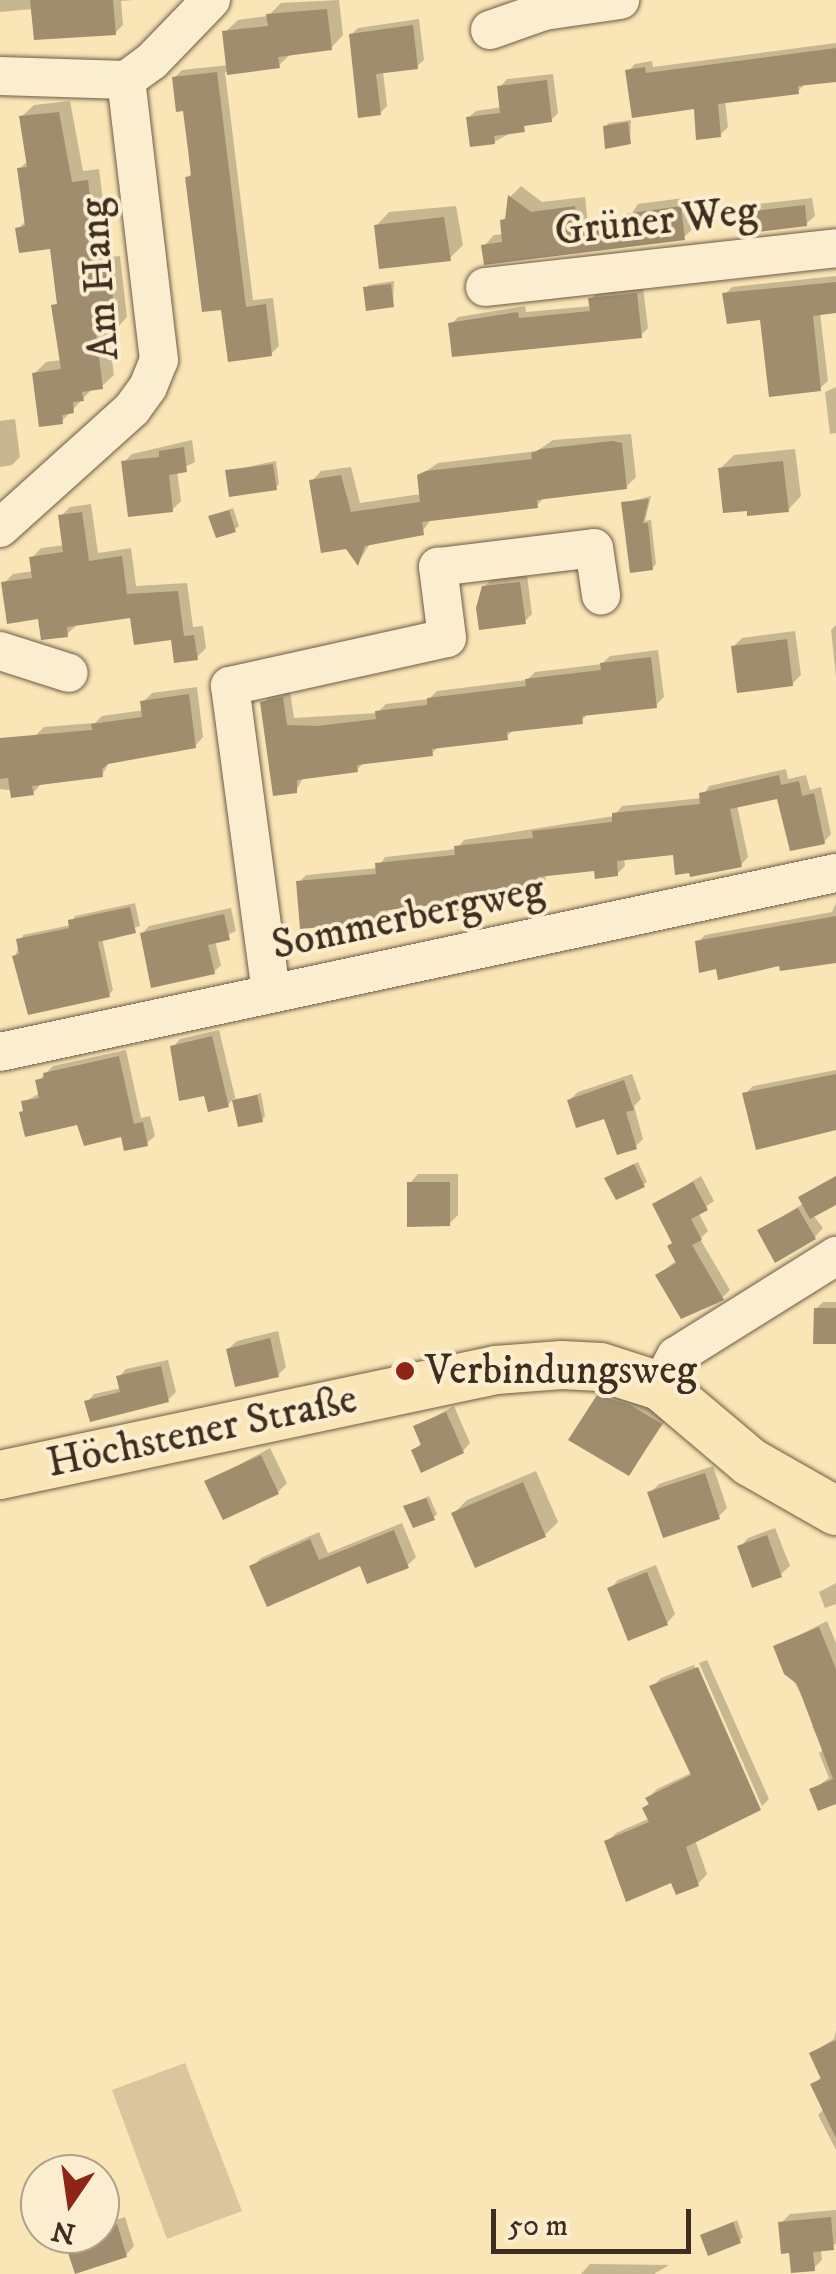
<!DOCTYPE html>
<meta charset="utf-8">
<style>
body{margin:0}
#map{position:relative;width:836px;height:2274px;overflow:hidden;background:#f9e5b6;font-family:"IM FELL DW Pica",serif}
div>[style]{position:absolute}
.green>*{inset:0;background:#d9c69c}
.shadow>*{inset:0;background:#0003}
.building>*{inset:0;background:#9f8d6e}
.roads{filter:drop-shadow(0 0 2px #6d5c46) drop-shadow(0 0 2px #6d5c46)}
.minor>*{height:38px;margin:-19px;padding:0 19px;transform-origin:19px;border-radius:19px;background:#fbeed0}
.major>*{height:48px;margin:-24px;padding:0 24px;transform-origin:24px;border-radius:24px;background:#f9e5b6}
.dots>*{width:28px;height:28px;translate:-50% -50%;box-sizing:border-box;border:5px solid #fbeed0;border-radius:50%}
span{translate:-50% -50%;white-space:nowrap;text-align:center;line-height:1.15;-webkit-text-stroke:8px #fbeed0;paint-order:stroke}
.street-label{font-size:42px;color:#3e2e20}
.poi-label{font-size:42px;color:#3e2e20}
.left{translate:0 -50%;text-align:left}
.north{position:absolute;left:20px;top:2154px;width:100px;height:100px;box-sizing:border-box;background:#fbeed0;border:2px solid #afa18a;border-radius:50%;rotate:193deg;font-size:28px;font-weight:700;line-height:40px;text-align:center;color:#3e2e20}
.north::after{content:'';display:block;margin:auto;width:35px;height:45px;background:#8f2418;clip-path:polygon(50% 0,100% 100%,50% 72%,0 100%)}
.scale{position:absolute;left:491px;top:2209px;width:200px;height:45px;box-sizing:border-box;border:5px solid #3e2e20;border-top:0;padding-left:12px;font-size:30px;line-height:35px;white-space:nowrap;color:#3e2e20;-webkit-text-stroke:8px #fbeed0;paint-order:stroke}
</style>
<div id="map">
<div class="green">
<i style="clip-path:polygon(185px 2063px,242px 2211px,167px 2239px,112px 2090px)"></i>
</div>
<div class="shadow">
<i style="clip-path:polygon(0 0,133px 0,121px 1px,123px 25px,115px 33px,33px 9px,0 12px)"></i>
<i style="clip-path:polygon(339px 0,343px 35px,331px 48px,292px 53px,278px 66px,225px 72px,253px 300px,273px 298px,279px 346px,271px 354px,224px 307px,187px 178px,193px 172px,185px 108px,174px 78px,182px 70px,229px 65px,225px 32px,238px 20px,268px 16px,281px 3px)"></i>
<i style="clip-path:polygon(419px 19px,424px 60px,417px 66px,383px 71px,387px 106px,380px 113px,351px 35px,358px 28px)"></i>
<i style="clip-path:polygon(836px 43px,836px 81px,806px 83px,798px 91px,725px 100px,728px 127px,720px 135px,696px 106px,628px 71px,635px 64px,652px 61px,653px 67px)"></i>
<i style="clip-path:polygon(553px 74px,558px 113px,551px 120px,532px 122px,494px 142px,468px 118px,476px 111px,502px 107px,500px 87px,507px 79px)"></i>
<i style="clip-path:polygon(70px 101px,83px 171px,99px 169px,110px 257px,120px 256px,127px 317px,116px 329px,108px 330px,114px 375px,102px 386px,93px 388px,62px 421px,34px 374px,46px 362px,62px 360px,52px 246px,18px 229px,27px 220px,19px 169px,28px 161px,22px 116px,34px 105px)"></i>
<i style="clip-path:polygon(631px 120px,630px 142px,605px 127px,609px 123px)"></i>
<i style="clip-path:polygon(521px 186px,542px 202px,585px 197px,588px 224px,628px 219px,638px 204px,691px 197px,695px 227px,684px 237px,484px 246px,494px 235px,504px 234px,503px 221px,508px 215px,511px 196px)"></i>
<i style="clip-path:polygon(812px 198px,815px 216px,806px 224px,749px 213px,758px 204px)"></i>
<i style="clip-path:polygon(456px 206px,463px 245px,450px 258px,376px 226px,389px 212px)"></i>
<i style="clip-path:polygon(836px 276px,836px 311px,820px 313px,828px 381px,820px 388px,762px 317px,725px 294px,732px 287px)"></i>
<i style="clip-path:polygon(394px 281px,393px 305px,366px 288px,369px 285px)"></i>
<i style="clip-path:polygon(643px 287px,648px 328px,641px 335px,451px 324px,458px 317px,525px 306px,526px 312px,592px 306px,591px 299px,598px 292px)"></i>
<i style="clip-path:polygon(836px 387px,836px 433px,830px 434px,825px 392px)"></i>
<i style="clip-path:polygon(15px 419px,20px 457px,12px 465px,0 467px,0 421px)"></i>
<i style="clip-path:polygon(631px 434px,636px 477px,626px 487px,546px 496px,536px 506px,432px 518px,422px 532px,371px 542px,358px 563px,312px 481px,321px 471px,351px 467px,360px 503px,421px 494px,419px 476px,438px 463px,537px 451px,553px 440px)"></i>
<i style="clip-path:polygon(192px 440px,195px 462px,177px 471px,181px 501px,172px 510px,124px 462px,132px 454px)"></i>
<i style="clip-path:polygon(795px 449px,801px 496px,788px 510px,721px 468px,734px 455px)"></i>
<i style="clip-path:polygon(276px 461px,279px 484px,275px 488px,228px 471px)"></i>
<i style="clip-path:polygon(651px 496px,645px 521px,651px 520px,656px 564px,652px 568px,624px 503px)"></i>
<i style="clip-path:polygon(91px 504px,98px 553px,131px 548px,136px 586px,187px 583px,193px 627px,203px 626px,206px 648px,197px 657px,173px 637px,132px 616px,77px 625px,67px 634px,4px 583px,13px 574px,33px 571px,32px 558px,41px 548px,65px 545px,61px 516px,70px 507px)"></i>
<i style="clip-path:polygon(233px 508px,239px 526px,235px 529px,211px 517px)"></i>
<i style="clip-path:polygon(527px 575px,532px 614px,524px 622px,484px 587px,492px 579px)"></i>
<i style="clip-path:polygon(836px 625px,836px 677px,831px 630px)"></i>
<i style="clip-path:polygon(795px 631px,801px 675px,792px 684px,733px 647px,742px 638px)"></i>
<i style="clip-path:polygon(658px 650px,664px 697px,656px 705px,590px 712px,581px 721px,515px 729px,506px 737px,440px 745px,431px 754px,365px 761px,357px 770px,304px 776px,296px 791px,263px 703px,271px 695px,290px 691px,294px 718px,377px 713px,386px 704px,429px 699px,437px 691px,527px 680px,535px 672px,602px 664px,610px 656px)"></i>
<i style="clip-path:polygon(197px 687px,203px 737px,195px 746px,110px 761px,102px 775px,41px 784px,33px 793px,0 789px,0 748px,35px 736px,44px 727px,95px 723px,102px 716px,144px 710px,143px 702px,152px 693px)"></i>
<i style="clip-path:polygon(786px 769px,788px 779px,806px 775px,810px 790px,821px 787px,831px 834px,824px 842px,778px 796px,737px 805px,748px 857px,741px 865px,675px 853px,624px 858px,625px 866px,617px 874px,596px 868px,545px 874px,546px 883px,538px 890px,518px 886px,466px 891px,467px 900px,459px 908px,437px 903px,388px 908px,389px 918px,381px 926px,359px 922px,299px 882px,306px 875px,378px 868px,385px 857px,457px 849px,464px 840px,614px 816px,622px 806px,702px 798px,709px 786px)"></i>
<i style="clip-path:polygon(135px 903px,140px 926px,102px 938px,113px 990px,109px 995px,15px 957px,23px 935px,71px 925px,75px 916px)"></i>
<i style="clip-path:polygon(836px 903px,836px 959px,718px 966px,698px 942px,705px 935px,832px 912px)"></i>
<i style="clip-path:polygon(231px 908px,236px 931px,215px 941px,221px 965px,214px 972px,142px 934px,149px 926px)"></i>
<i style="clip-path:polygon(219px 1030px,236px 1101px,261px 1093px,265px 1116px,262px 1120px,240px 1124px,234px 1098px,228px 1105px,173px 1047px,180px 1039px)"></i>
<i style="clip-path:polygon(126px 1050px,141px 1118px,150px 1116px,155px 1136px,147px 1143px,24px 1102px,40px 1093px,38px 1081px,53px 1066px)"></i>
<i style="clip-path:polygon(836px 1070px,836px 1128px,745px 1094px,753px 1086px)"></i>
<i style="clip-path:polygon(632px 1074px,641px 1099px,634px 1106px,643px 1139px,635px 1147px,606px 1116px,569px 1100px,578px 1092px)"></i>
<i style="clip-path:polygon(638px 1162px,647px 1182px,643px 1185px,607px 1178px)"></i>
<i style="clip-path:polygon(418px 1174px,458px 1174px,458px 1215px,449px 1224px,410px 1183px)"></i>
<i style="clip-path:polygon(701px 1176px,714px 1201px,698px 1212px,708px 1231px,700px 1239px,730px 1290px,722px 1298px,658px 1275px,677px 1260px,674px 1242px,655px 1204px)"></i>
<i style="clip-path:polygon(804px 1203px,823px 1228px,815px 1237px,760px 1231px)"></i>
<i style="clip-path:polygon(823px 1302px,836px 1302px,836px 1341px,816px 1309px)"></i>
<i style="clip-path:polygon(278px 1331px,286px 1367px,278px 1375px,228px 1349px,237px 1341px)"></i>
<i style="clip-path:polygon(168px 1360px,176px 1392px,168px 1400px,87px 1402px,94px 1394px,121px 1388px,119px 1377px,126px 1369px)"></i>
<i style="clip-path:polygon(612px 1383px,673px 1410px,629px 1473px,599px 1396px)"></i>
<i style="clip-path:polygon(454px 1406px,470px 1443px,463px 1451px,414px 1451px,422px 1442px,416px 1427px)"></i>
<i style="clip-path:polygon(270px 1448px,287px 1483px,278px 1492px,207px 1482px)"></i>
<i style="clip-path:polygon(713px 1466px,727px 1508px,719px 1516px,650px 1493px,659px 1484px)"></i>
<i style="clip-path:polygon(536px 1471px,558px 1522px,545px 1535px,454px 1513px,467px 1500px)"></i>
<i style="clip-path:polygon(429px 1496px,437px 1514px,433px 1518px,406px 1507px)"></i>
<i style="clip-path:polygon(402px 1523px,416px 1557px,408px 1565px,252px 1567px,261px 1558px,319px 1532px,328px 1553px)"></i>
<i style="clip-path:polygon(775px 1528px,790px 1566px,781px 1574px,740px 1547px,748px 1538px)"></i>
<i style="clip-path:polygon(656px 1565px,675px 1614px,667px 1623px,610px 1589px,618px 1580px)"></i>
<i style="clip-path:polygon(836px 1583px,836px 1604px,825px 1608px,819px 1592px)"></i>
<i style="clip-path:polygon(827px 1621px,836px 1643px,836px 1801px,812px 1790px,829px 1778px,819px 1753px,823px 1750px,812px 1726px,816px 1723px,776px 1647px)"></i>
<i style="clip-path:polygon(707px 1660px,769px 1799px,762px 1806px,699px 1663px)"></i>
<i style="clip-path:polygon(694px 1665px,757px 1808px,695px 1840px,707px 1874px,698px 1884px,672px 1880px,607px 1842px,616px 1833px,650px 1818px,648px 1798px,657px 1789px,693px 1772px,652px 1687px,661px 1678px)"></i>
<i style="clip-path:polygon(836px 2030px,836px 2150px,818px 2115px,824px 2109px,813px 2085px,822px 2076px,812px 2053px,834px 2039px)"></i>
<i style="clip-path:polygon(836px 2210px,836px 2244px,821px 2248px,822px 2260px,813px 2269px,791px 2251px,781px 2223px,790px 2214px)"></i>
<i style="clip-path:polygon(125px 2217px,134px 2246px,126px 2255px,67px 2242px,75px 2234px,100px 2234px,100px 2225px)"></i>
<i style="clip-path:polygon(737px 2220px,743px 2237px,740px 2240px,703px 2236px)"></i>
<i style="clip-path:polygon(590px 2264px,669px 2265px,654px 2274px,581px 2274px)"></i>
</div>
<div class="building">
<i style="clip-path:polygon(30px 0,113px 0,116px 35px,34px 40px)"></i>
<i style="clip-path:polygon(327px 9px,332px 50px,278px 57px,280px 68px,227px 75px,222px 31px,268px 26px,266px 14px)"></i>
<i style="clip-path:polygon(413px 25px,418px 69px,376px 74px,381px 115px,358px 118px,349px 34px)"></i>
<i style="clip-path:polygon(836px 48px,836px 82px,798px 86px,799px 94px,718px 104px,721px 137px,696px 140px,694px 109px,632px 118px,625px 70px,645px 67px,646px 73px)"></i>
<i style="clip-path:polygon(217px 72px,246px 307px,266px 304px,272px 356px,228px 362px,221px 310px,202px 312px,185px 177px,191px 176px,188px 150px,183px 111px,176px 112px,172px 77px)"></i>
<i style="clip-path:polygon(547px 80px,552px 122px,524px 126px,525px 132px,494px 136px,495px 144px,470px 147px,466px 117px,500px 113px,497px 86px)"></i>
<i style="clip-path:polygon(59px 112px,72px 182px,88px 180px,99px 268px,109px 266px,117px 331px,96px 333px,103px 389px,82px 392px,84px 401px,73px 402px,74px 413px,62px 415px,63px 424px,39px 427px,32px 373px,61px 369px,51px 305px,57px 304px,50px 249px,19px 253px,15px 228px,25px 226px,17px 168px,27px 167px,19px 116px)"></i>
<i style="clip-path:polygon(628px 122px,631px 144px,605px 149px,603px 126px)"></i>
<i style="clip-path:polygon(508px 195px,531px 212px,575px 206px,578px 234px,627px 227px,625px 214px,681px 206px,685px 240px,484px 265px,481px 245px,502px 242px,500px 220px,505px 219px)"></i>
<i style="clip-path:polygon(805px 205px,807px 226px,749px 233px,746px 212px)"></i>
<i style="clip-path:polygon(444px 217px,451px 261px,379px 269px,374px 225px)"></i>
<i style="clip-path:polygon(836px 282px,836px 313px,813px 316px,821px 391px,769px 397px,760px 320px,727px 324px,722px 293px)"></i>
<i style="clip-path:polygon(391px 284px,394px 307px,366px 311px,363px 287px)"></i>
<i style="clip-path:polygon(637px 293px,642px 338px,452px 357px,448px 323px,518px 312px,519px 318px,590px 311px,588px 298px)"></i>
<i style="clip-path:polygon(612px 441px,622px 443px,627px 489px,537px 500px,538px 508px,422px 522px,424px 535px,365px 546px,358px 566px,346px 549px,321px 553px,309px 480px,341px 475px,351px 512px,420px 502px,417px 475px,426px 471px,532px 459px,531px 453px,541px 449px)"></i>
<i style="clip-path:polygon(184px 447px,187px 472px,169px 475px,173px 512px,128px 517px,121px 461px,159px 457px,159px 451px)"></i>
<i style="clip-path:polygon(783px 461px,789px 512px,747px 516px,747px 511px,723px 513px,718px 468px)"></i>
<i style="clip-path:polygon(273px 464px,277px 490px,229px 497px,225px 470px)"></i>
<i style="clip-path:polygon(649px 499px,643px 523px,648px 523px,653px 570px,630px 573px,621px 502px)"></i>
<i style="clip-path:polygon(229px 510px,236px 532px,216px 538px,208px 516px)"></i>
<i style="clip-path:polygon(82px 512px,89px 561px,122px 556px,127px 594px,178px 591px,184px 636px,194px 635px,198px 660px,174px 663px,171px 640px,134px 645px,130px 618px,67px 627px,68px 637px,41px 640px,38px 619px,7px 624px,1px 582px,32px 578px,29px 557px,63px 552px,58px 515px)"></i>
<i style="clip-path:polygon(520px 582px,526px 624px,479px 630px,476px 608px,482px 586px)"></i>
<i style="clip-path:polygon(787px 639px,793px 686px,737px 693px,731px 646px)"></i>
<i style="clip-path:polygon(651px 657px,657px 708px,582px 716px,583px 724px,507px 732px,508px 740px,432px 749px,433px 756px,357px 765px,358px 772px,297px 780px,297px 793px,273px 796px,260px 702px,283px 697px,287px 725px,317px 726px,376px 719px,375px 711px,427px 705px,427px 698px,526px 686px,525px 679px,601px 670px,600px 663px)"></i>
<i style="clip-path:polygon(189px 694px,196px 748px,108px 764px,102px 769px,103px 777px,32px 786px,34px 795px,11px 798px,8px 778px,0 779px,0 738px,92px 730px,91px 724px,142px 717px,140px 701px)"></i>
<i style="clip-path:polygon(779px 775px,781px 785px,799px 781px,802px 796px,814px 793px,825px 844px,790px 851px,777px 799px,730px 809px,742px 867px,690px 877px,689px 873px,675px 875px,673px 855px,617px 861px,618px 876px,595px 879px,594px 871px,538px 877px,539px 893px,516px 896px,516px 888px,459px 894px,461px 910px,435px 914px,434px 905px,380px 911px,382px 928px,358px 931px,357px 924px,300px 929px,296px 881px,376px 874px,375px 863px,455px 855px,454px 846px,533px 838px,532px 831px,612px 822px,612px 813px,700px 804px,699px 793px)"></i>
<i style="clip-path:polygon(130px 907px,136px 933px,98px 942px,110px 997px,28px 1015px,12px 956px,19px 954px,16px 939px,69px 928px,68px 920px)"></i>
<i style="clip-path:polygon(224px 914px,230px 940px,208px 945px,215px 974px,151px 988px,140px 933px)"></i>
<i style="clip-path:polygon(836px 916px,836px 963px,780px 971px,779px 966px,718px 980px,716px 969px,699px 973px,695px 941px)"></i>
<i style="clip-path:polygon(212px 1036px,229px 1107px,208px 1112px,204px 1096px,179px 1101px,170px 1046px)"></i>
<i style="clip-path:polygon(119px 1056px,134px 1124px,143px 1122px,148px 1146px,124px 1151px,121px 1137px,84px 1146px,77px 1125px,25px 1137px,19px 1112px,23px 1111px,21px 1101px,39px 1098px,35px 1080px,44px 1078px,43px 1073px)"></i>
<i style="clip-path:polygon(836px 1074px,836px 1130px,756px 1150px,742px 1093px)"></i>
<i style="clip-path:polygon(624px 1080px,634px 1110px,626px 1112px,637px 1149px,617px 1155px,604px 1119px,576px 1128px,567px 1100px)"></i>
<i style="clip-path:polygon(257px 1095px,263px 1122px,238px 1127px,232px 1100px)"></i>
<i style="clip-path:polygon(634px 1164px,645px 1187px,616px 1200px,604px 1178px)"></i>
<i style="clip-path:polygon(836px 1176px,836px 1205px,810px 1219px,798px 1197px)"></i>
<i style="clip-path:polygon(407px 1182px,450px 1182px,450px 1226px,407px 1227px)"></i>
<i style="clip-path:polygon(693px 1182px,708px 1210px,691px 1219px,702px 1240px,692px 1245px,724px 1300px,681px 1319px,655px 1275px,676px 1263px,667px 1246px,672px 1243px,652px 1204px)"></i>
<i style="clip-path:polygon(798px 1208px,816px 1239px,775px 1263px,757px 1230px)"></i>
<i style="clip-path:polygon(814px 1308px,836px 1308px,836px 1344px,813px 1344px)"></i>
<i style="clip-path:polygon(270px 1338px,279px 1377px,235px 1387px,226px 1349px)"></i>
<i style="clip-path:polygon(161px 1366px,169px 1402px,90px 1422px,84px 1401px,120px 1392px,116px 1376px)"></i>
<i style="clip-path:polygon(597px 1395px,630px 1405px,662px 1424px,629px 1476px,568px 1440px)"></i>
<i style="clip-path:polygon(446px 1412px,464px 1453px,421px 1473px,411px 1450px,421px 1445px,413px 1426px)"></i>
<i style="clip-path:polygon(261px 1455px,279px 1494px,223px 1520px,204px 1481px)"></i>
<i style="clip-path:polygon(705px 1473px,720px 1519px,663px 1538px,647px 1492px)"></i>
<i style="clip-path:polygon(523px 1482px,546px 1537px,475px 1568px,451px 1513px)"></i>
<i style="clip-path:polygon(426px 1498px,435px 1520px,413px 1528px,403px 1506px)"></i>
<i style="clip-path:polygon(394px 1530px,409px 1568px,367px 1584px,360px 1566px,267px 1607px,249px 1566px,310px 1539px,319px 1560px)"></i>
<i style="clip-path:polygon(767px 1535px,782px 1577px,752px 1588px,737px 1546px)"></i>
<i style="clip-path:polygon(647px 1572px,668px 1625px,628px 1641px,607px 1588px)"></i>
<i style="clip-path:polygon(819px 1627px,836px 1669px,836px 1804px,818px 1811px,809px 1789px,833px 1779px,797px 1684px,784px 1674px,773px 1646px)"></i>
<i style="clip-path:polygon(698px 1667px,761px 1810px,686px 1847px,699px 1886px,676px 1895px,671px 1883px,626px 1902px,604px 1841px,649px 1822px,642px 1808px,649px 1804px,645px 1798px,691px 1775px,649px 1686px)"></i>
<i style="clip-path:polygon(836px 2040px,836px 2138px,810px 2084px,821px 2079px,809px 2053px)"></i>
<i style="clip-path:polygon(831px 2217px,834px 2250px,813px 2252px,815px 2271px,791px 2273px,789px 2253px,781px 2254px,778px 2222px)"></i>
<i style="clip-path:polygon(733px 2222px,741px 2243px,708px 2256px,700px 2235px)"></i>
<i style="clip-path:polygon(117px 2224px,127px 2257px,75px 2274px,64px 2241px,100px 2234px,100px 2230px)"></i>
</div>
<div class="roads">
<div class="minor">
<i style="left:490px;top:30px;width:57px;rotate:-19.4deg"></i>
<i style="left:544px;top:11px;width:77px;rotate:-8.2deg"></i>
<i style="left:0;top:76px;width:126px;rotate:1.8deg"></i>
<i style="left:126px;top:80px;width:32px;rotate:-36deg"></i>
<i style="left:152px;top:61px;width:85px;rotate:-46deg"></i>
<i style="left:485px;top:287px;width:353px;rotate:-6.3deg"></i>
<i style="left:0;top:528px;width:178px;rotate:-42deg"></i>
<i style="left:132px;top:409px;width:27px;rotate:-54deg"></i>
<i style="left:148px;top:387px;width:29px;rotate:-68deg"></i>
<i style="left:159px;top:360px;width:282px;rotate:-96.7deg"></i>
<i style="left:0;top:651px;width:72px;rotate:17.7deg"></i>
<i style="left:271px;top:993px;width:310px;rotate:-97.6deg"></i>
<i style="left:230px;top:686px;width:222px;rotate:-12.5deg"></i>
<i style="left:447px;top:638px;width:72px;rotate:-97.2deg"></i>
<i style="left:438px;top:567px;width:157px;rotate:-6.9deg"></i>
<i style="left:594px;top:548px;width:48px;rotate:81.5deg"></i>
<i style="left:0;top:1052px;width:855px;rotate:-12.09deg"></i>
<i style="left:660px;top:1386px;width:34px;rotate:-62deg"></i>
<i style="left:676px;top:1356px;width:189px;rotate:-32deg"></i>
</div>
<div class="major">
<i style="left:0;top:1475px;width:507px;rotate:-11.95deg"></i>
<i style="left:496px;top:1370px;width:66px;rotate:-4.3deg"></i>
<i style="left:562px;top:1365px;width:38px;rotate:3deg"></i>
<i style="left:600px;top:1367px;width:63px;rotate:17.6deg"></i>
<i style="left:660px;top:1386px;width:118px;rotate:40.2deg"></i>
<i style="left:750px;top:1462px;width:99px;rotate:29.7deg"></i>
</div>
</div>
<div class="dots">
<i style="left:405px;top:1371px;background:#8f2418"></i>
</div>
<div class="street-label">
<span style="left:656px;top:222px;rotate:-6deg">Grüner Weg</span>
<span style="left:100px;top:279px;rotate:-94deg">Am Hang</span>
<span style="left:408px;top:918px;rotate:-12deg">Sommerbergweg</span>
<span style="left:202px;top:1432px;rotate:-12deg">Höchstener Straße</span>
</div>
<div class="poi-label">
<span class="left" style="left:425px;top:1371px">Verbindungsweg</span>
</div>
<div class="north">N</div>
<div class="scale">50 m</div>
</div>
